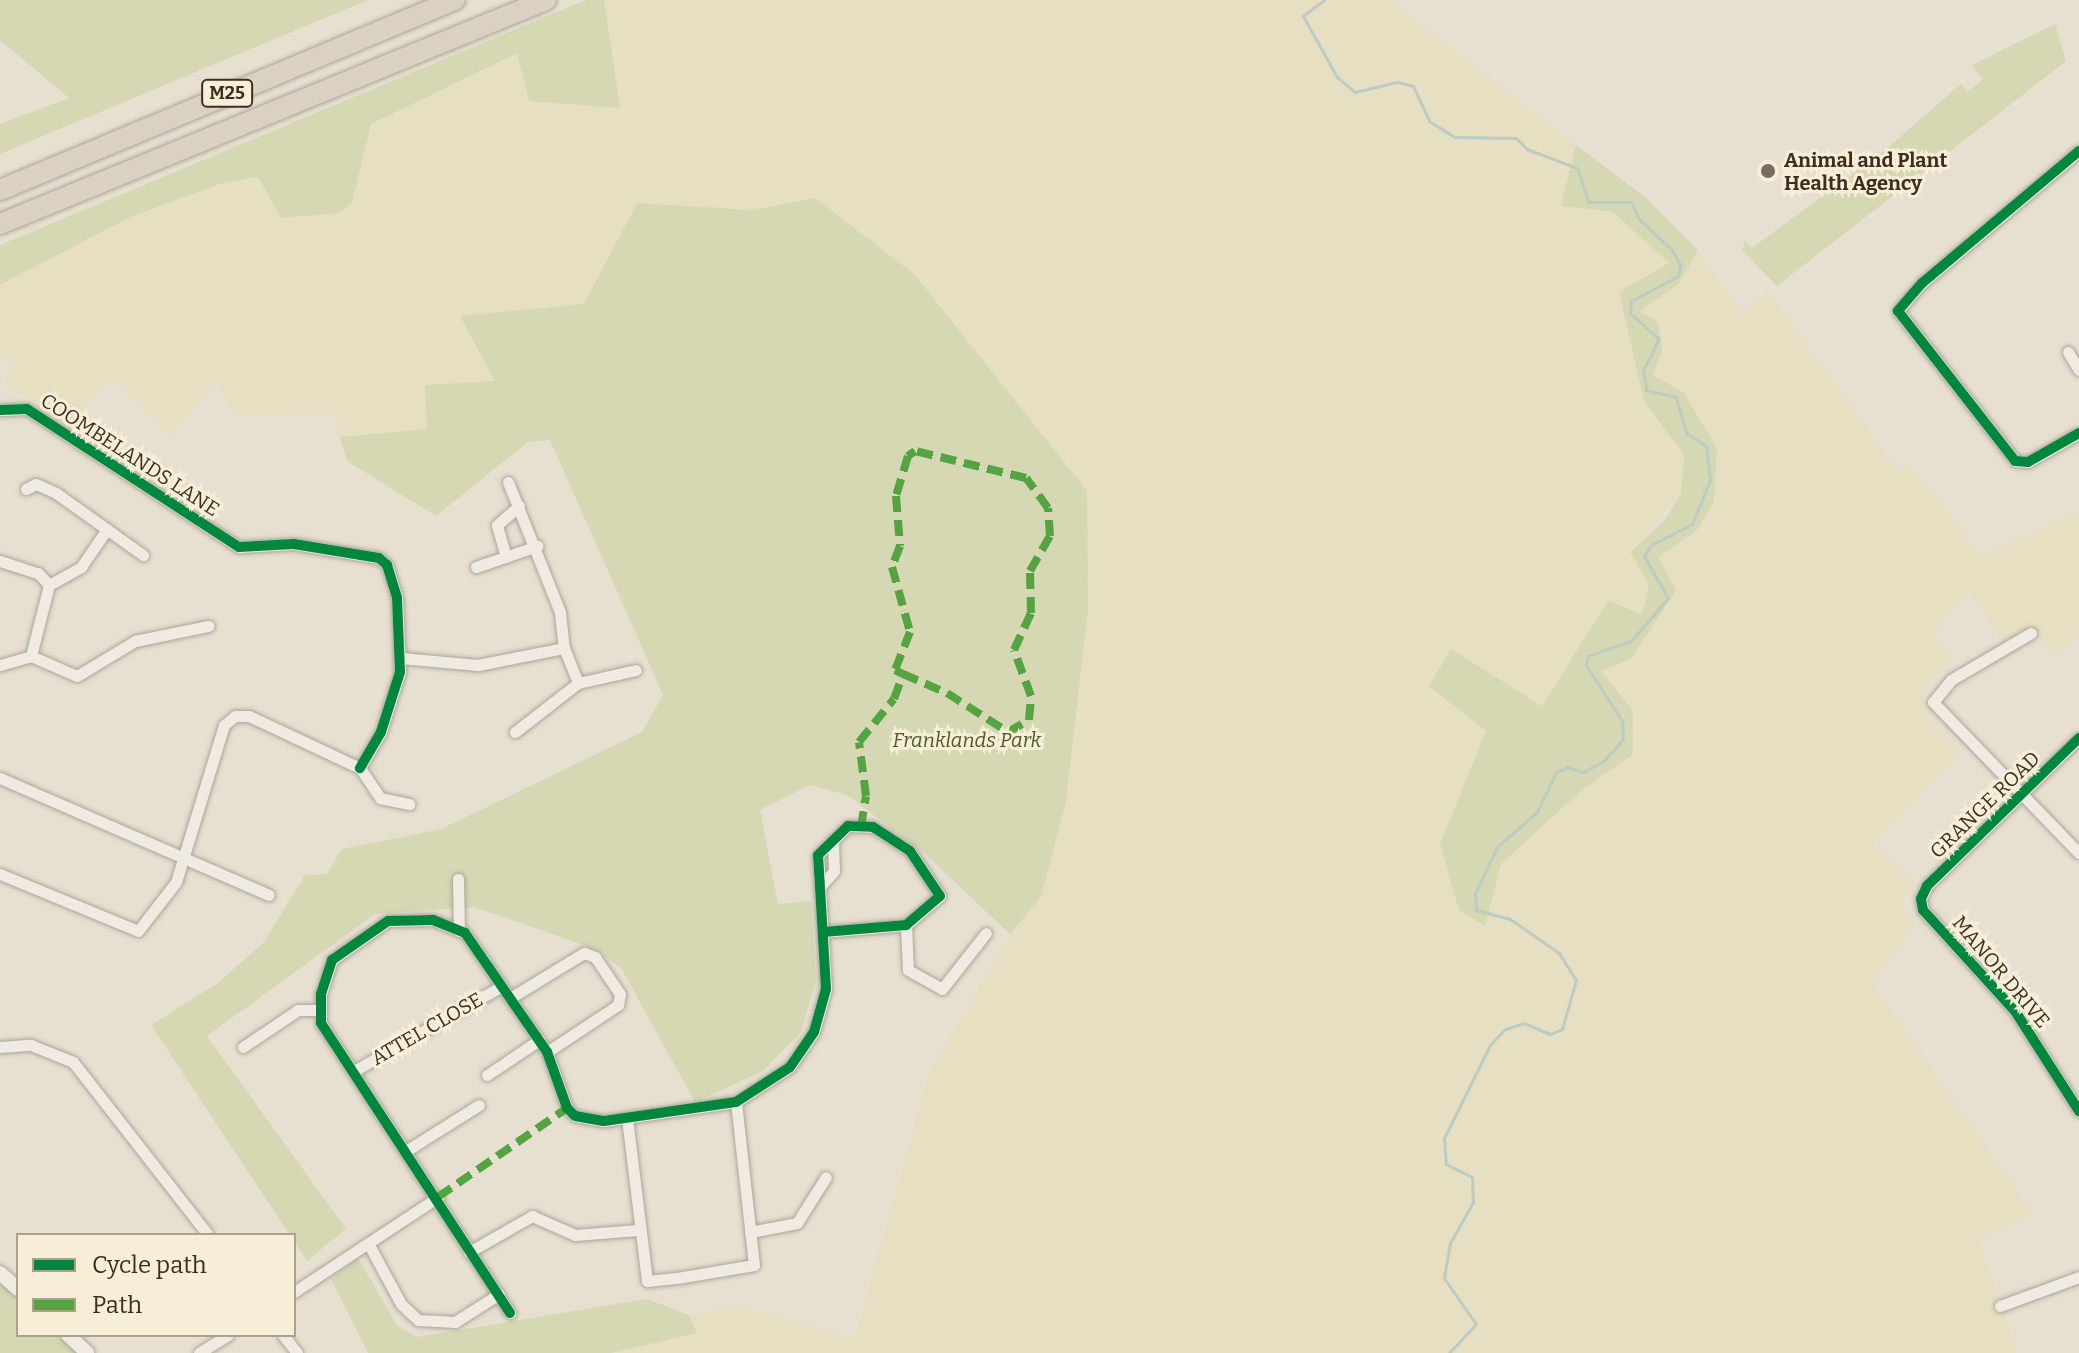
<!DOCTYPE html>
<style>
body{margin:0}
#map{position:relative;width:2079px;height:1353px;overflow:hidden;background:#e7e0d1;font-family:Bitter,serif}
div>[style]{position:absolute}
.farmland>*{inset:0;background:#e6dfc2}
.green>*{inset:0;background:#d6d7b3}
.stream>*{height:3px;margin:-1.5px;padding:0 1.5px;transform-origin:1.5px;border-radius:1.5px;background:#bcccc2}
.roads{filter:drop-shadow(0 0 2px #ada599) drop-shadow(0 0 2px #ada599)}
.minor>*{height:11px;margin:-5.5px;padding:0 5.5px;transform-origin:5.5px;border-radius:5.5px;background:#efebe3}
.tertiary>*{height:14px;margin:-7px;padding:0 7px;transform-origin:7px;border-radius:7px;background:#efebe3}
.motorway>*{height:20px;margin:-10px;padding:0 10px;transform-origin:10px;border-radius:10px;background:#dad1c2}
.quiet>*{height:8px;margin-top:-4px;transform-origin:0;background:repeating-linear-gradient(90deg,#54a441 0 16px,transparent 0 24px)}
.cycleway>*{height:10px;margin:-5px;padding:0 5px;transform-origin:5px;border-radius:5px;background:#00873e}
.dots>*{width:22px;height:22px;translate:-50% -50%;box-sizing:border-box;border:4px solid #f7eed8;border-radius:50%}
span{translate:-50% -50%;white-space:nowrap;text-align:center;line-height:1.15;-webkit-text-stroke:6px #f7eed8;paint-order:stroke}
.shield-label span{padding:2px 6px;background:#f7eed8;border:2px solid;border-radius:6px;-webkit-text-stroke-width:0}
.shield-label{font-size:18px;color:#3d2e20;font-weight:700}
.poi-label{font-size:20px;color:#3d2e20;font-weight:700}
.left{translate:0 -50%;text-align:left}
.street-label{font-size:20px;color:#3d2e20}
.park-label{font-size:20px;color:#4d5a26;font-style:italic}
.legend{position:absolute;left:16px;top:1233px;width:280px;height:104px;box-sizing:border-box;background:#f7eed8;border:2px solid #ada18e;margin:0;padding:10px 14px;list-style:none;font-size:24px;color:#3d2e20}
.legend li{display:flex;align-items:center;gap:16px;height:40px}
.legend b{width:40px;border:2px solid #ada18e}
</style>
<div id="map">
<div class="farmland">
<i style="clip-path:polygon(604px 0,1390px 0,1576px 145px,1562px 205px,1613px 212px,1670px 263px,1619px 292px,1644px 400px,1684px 455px,1681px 494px,1630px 552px,1649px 585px,1642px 614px,1608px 601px,1542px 706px,1451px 649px,1429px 686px,1487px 731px,1440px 844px,1485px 925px,1501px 865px,1581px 791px,1633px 754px,1633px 711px,1600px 671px,1676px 590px,1657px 557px,1697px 530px,1714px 502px,1717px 448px,1684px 393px,1653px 375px,1662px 350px,1639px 311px,1679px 284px,1698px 250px,1741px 313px,1769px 292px,1900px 473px,1909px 463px,1981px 555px,2079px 513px,2079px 632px,2057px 657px,2029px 630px,2004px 645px,1969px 591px,1932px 635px,1951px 655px,1923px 691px,1927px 718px,1960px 753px,1872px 843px,1915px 881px,1900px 905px,1914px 926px,1873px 984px,2034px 1215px,1978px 1238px,2018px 1353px,611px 1353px,696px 1333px,689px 1315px,738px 1306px,855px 1338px,928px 1076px,1010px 934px,1041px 897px,1066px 801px,1088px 609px,815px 198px,751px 210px,637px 203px,584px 304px,460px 316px,496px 381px,425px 385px,428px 429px,340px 437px,334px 414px,233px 415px,217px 381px,170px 436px,111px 378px,66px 425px,9px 387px,4px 380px,13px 366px,0 355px,0 285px,130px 217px,223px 183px,258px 177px,352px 203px,370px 124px,518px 53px,619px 108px)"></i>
</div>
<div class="green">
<i style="clip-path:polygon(0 0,368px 0,0 154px,0 124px,69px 98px,0 40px)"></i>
<i style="clip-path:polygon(586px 0,604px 0,620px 108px,529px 101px,517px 53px,371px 124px,352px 203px,340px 213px,281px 218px,258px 177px,223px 183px,130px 217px,0 285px,0 245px)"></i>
<i style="clip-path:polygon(2055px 24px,2066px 61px,1777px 286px,1742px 250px,1745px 241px,1752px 248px,1885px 150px,1961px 84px,1968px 92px,1982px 80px,1972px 65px)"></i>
<i style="clip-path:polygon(1576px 145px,1646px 198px,1698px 250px,1679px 284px,1640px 311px,1658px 322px,1662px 350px,1653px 375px,1684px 393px,1717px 448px,1714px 502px,1697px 530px,1658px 557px,1676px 590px,1631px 659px,1601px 671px,1633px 711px,1633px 754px,1581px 791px,1501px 864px,1485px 926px,1459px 910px,1440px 844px,1486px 731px,1429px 686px,1451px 649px,1542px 706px,1608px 601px,1642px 614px,1649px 585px,1630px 552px,1664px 521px,1681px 494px,1684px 455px,1644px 401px,1619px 292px,1669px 263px,1613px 212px,1561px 206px)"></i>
<i style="clip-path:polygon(815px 198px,914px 274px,1087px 491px,1088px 609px,1066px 801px,1041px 897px,1010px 934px,921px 850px,847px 795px,810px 785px,760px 810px,778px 904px,811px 901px,816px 980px,801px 1032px,763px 1071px,695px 1102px,621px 968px,595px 949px,474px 907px,375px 914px,207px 1036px,346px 1229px,307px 1261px,151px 1025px,218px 983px,264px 942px,305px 875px,327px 874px,342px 849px,441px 829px,642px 732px,663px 695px,550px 440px,528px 442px,436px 516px,347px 461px,340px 437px,427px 429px,425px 385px,495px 381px,460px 316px,584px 304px,637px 203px,751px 210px)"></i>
<i style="clip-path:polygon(358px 1258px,397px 1325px,417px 1337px,647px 1299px,689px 1315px,697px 1333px,611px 1353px,368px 1353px,331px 1279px)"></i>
<i style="clip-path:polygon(0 1282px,18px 1298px,18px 1335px,59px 1335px,78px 1353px,0 1353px)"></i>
</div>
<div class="stream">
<i style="left:1324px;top:0;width:26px;rotate:143deg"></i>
<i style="left:1303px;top:16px;width:70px;rotate:60.9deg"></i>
<i style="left:1337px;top:77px;width:23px;rotate:40deg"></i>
<i style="left:1355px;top:92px;width:43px;rotate:-13.4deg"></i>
<i style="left:1397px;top:82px;width:16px;rotate:14deg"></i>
<i style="left:1413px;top:86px;width:38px;rotate:65deg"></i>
<i style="left:1429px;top:121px;width:31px;rotate:32deg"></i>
<i style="left:1455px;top:137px;width:61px;rotate:0.9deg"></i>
<i style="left:1516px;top:138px;width:16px;rotate:45deg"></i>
<i style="left:1527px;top:149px;width:53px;rotate:20.8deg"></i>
<i style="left:1577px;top:168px;width:36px;rotate:71deg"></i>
<i style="left:1589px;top:202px;width:42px"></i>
<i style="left:1631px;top:202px;width:17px;rotate:66deg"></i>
<i style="left:1638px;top:218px;width:47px;rotate:43.3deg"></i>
<i style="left:1672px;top:250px;width:18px;rotate:61deg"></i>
<i style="left:1681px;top:266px;width:10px;rotate:107deg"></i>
<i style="left:1678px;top:276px;width:53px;rotate:152deg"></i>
<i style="left:1631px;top:301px;width:12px;rotate:95deg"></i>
<i style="left:1630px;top:313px;width:39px;rotate:42deg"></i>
<i style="left:1659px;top:339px;width:35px;rotate:117deg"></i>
<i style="left:1643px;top:370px;width:20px;rotate:81deg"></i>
<i style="left:1646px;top:390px;width:31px;rotate:13deg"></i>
<i style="left:1676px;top:397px;width:37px;rotate:74deg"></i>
<i style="left:1686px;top:433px;width:24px;rotate:33deg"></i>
<i style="left:1706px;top:446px;width:34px;rotate:83deg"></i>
<i style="left:1710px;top:480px;width:48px;rotate:112.2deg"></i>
<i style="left:1692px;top:524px;width:46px;rotate:152.9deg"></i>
<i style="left:1651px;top:545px;width:13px;rotate:122deg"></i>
<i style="left:1644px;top:556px;width:48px;rotate:60.3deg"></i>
<i style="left:1668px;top:598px;width:57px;rotate:130.7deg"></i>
<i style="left:1631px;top:641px;width:46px;rotate:160.8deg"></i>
<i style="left:1588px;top:656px;width:9px;rotate:103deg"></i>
<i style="left:1586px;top:665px;width:67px;rotate:57.3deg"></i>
<i style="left:1622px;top:721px;width:18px;rotate:87deg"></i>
<i style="left:1623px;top:739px;width:28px;rotate:131deg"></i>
<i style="left:1605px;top:760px;width:25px;rotate:151deg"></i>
<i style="left:1583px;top:772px;width:16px;rotate:-162deg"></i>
<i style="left:1568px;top:767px;width:13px;rotate:157deg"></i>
<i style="left:1556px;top:772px;width:44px;rotate:115.4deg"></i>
<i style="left:1537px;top:812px;width:53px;rotate:138.8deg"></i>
<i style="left:1497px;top:847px;width:52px;rotate:115.1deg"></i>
<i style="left:1475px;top:894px;width:16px;rotate:86deg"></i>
<i style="left:1476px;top:910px;width:35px;rotate:15deg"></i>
<i style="left:1510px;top:919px;width:60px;rotate:34.8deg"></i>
<i style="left:1559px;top:953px;width:32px;rotate:58deg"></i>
<i style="left:1576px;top:980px;width:51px;rotate:105.9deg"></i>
<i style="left:1562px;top:1029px;width:13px;rotate:157deg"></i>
<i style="left:1550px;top:1034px;width:28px;rotate:-157deg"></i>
<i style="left:1524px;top:1023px;width:20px;rotate:162deg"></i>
<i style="left:1505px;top:1029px;width:22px;rotate:133deg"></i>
<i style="left:1490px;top:1045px;width:104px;rotate:116.3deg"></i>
<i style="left:1444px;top:1138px;width:26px;rotate:86deg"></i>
<i style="left:1446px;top:1164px;width:29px;rotate:27deg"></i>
<i style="left:1472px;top:1177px;width:25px;rotate:88deg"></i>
<i style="left:1473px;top:1202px;width:47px;rotate:119.3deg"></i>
<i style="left:1450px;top:1243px;width:36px;rotate:100deg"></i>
<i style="left:1444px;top:1278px;width:56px;rotate:55.2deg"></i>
<i style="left:1476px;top:1324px;width:40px;rotate:133deg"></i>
</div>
<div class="roads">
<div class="minor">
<i style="left:2079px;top:151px;width:205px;rotate:139.9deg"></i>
<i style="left:1922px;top:283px;width:37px;rotate:131deg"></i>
<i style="left:1898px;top:311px;width:190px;rotate:52deg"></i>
<i style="left:2015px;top:461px;width:13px;rotate:4deg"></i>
<i style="left:2028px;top:462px;width:59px;rotate:-29.6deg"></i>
<i style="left:2068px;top:352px;width:21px;rotate:59deg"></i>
<i style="left:0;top:410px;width:27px;rotate:-2deg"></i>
<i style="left:27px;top:409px;width:253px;rotate:33.1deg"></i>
<i style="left:239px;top:547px;width:55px;rotate:-3.1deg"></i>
<i style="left:294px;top:544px;width:86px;rotate:9.4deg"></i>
<i style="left:379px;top:558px;width:11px;rotate:41deg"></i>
<i style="left:387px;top:565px;width:34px;rotate:73deg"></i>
<i style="left:397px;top:598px;width:74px;rotate:87.7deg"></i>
<i style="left:400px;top:672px;width:63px;rotate:107.6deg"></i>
<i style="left:381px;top:732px;width:42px;rotate:120.3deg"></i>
<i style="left:508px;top:482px;width:140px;rotate:68.2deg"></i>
<i style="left:560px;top:612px;width:36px;rotate:84deg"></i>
<i style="left:564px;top:648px;width:38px;rotate:68deg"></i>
<i style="left:578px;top:683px;width:80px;rotate:142.1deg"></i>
<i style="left:26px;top:489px;width:11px;rotate:-27deg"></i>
<i style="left:36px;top:484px;width:22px;rotate:24deg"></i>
<i style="left:56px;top:493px;width:107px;rotate:35.5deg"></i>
<i style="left:506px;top:557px;width:33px;rotate:-106deg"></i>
<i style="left:497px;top:525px;width:29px;rotate:-41deg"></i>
<i style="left:0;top:561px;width:40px;rotate:18deg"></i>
<i style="left:38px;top:573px;width:16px;rotate:47deg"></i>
<i style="left:476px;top:567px;width:65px;rotate:-19deg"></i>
<i style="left:2031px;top:633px;width:93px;rotate:149.6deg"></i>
<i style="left:1951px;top:680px;width:28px;rotate:129deg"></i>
<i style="left:1933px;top:702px;width:210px;rotate:46deg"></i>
<i style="left:31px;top:656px;width:50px;rotate:23.5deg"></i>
<i style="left:77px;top:676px;width:68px;rotate:-31.1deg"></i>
<i style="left:135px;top:641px;width:75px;rotate:-11.6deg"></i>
<i style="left:401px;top:658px;width:77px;rotate:5.2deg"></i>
<i style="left:478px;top:665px;width:88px;rotate:-11.2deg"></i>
<i style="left:0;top:665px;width:32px;rotate:-16deg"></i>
<i style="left:31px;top:656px;width:73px;rotate:-75.8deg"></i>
<i style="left:49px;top:585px;width:37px;rotate:-29deg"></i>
<i style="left:81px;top:567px;width:46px;rotate:-55.6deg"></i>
<i style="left:578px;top:683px;width:59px;rotate:-12.6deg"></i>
<i style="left:2079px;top:738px;width:212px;rotate:135.8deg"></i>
<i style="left:1927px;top:886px;width:14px;rotate:115deg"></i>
<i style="left:1921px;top:899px;width:11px;rotate:80deg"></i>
<i style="left:1923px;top:910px;width:137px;rotate:47.7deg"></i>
<i style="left:2015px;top:1011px;width:119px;rotate:57.4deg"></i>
<i style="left:0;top:778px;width:293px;rotate:23.5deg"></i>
<i style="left:0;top:874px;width:149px;rotate:22.4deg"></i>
<i style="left:138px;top:931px;width:62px;rotate:-52.2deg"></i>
<i style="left:176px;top:882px;width:164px;rotate:-73deg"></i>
<i style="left:224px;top:725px;width:14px;rotate:-39deg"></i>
<i style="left:235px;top:716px;width:14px"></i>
<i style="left:249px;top:716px;width:123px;rotate:25.1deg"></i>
<i style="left:360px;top:768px;width:36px;rotate:56deg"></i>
<i style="left:380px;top:798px;width:30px;rotate:12deg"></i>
<i style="left:458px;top:879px;width:52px;rotate:88.9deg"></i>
<i style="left:820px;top:887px;width:21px;rotate:-49deg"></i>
<i style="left:834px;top:871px;width:31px;rotate:-92deg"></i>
<i style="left:906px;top:925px;width:45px;rotate:87.5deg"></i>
<i style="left:908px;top:970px;width:39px;rotate:29deg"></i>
<i style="left:942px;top:989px;width:71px;rotate:-51.8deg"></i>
<i style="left:510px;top:998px;width:87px;rotate:-31.3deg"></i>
<i style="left:584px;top:953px;width:12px;rotate:20deg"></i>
<i style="left:595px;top:957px;width:45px;rotate:56deg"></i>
<i style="left:620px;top:994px;width:11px;rotate:100deg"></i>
<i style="left:618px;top:1005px;width:85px;rotate:146.5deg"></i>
<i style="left:0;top:1047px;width:31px;rotate:-4deg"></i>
<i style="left:31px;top:1045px;width:45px;rotate:22deg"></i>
<i style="left:73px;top:1062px;width:219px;rotate:52deg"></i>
<i style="left:243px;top:1047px;width:66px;rotate:-33.9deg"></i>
<i style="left:298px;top:1010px;width:20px"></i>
<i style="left:354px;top:1071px;width:168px;rotate:-29.9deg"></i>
<i style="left:487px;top:1075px;width:63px;rotate:-33.9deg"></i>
<i style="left:627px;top:1118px;width:164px;rotate:83deg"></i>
<i style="left:647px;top:1281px;width:36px;rotate:-6deg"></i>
<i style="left:683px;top:1277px;width:72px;rotate:-9.6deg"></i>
<i style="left:754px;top:1265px;width:164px;rotate:-96.3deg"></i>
<i style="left:406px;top:1151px;width:86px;rotate:-32.2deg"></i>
<i style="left:750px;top:1232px;width:48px;rotate:-10.8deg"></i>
<i style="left:797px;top:1223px;width:54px;rotate:-57.8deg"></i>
<i style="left:368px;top:1243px;width:69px;rotate:61.6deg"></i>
<i style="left:401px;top:1304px;width:23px;rotate:43deg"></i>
<i style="left:418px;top:1320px;width:37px;rotate:3deg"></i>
<i style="left:455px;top:1322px;width:52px;rotate:-32.5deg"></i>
<i style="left:469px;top:1252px;width:73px;rotate:-29.7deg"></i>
<i style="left:532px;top:1216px;width:47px;rotate:23.8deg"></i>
<i style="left:575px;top:1235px;width:63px;rotate:-4.5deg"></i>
<i style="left:294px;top:1292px;width:173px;rotate:-33.4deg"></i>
<i style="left:2000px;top:1306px;width:84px;rotate:-20.2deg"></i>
<i style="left:510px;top:1313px;width:346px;rotate:-123.1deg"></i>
<i style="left:321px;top:1023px;width:29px;rotate:-90deg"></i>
<i style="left:321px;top:994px;width:36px;rotate:-72deg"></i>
<i style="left:332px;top:960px;width:68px;rotate:-34.9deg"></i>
<i style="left:388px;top:921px;width:45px;rotate:-1.3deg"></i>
<i style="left:433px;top:920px;width:35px;rotate:22deg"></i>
<i style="left:465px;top:933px;width:145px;rotate:55.4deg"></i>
<i style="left:547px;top:1052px;width:59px;rotate:70.3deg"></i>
<i style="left:567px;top:1108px;width:11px;rotate:45deg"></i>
<i style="left:575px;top:1116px;width:29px;rotate:10deg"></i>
<i style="left:604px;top:1121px;width:133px;rotate:-8.2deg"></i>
<i style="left:736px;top:1102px;width:64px;rotate:-32.9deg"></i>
<i style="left:790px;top:1067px;width:42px;rotate:-55.6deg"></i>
<i style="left:814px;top:1032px;width:45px;rotate:-74.4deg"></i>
<i style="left:826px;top:989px;width:134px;rotate:-93.4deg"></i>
<i style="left:818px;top:855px;width:42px;rotate:-44deg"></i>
<i style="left:848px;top:826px;width:25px;rotate:2deg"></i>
<i style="left:873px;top:827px;width:44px;rotate:33deg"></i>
<i style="left:910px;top:851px;width:54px;rotate:56.3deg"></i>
<i style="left:940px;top:896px;width:45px;rotate:139.5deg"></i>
<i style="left:906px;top:925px;width:83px;rotate:175.2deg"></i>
<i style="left:283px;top:1335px;width:23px;rotate:52deg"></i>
<i style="left:199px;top:1353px;width:34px;rotate:-32deg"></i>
</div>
<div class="tertiary">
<i style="left:0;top:1273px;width:24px;rotate:42deg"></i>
<i style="left:68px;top:1335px;width:26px;rotate:43deg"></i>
</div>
<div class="motorway">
<i style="left:0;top:190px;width:493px;rotate:-22.7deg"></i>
<i style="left:0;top:224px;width:590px;rotate:-22.31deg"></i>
</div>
</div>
<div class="quiet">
<i style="left:861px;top:827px;width:31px;rotate:-81deg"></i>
<i style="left:866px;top:796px;width:54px;rotate:-97.4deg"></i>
<i style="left:859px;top:742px;width:55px;rotate:-50.9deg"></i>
<i style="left:894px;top:699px;width:27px;rotate:-70deg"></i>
<i style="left:903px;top:674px;width:48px;rotate:23.4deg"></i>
<i style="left:947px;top:693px;width:72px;rotate:32.6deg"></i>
<i style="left:1008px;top:732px;width:24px;rotate:-30deg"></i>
<i style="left:1029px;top:720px;width:24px;rotate:-85deg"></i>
<i style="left:1031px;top:696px;width:49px;rotate:-110.3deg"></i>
<i style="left:1014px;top:650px;width:41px;rotate:-65.3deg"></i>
<i style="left:1031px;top:613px;width:42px;rotate:-91.4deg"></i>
<i style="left:1030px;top:571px;width:40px;rotate:-60.3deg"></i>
<i style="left:1050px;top:536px;width:28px;rotate:-94deg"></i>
<i style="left:1048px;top:508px;width:37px;rotate:-126deg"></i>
<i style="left:1026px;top:478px;width:114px;rotate:-166.3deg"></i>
<i style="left:915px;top:451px;width:9px;rotate:144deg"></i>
<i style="left:908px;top:456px;width:42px;rotate:106.7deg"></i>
<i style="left:896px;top:496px;width:50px;rotate:85.4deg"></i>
<i style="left:900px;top:546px;width:22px;rotate:111deg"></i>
<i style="left:892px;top:567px;width:67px;rotate:74.5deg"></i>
<i style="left:910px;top:632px;width:41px;rotate:111.5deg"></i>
<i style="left:895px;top:670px;width:9px;rotate:27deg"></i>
<i style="left:438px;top:1197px;width:157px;rotate:-34.6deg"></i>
</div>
<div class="cycleway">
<i style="left:2079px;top:151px;width:205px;rotate:139.9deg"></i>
<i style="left:1922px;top:283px;width:37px;rotate:131deg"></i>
<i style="left:1898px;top:311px;width:190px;rotate:52deg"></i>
<i style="left:2015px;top:461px;width:13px;rotate:4deg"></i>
<i style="left:2028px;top:462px;width:59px;rotate:-29.6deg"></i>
<i style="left:0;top:410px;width:27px;rotate:-2deg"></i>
<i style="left:27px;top:409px;width:253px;rotate:33.1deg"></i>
<i style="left:239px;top:547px;width:55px;rotate:-3.1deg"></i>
<i style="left:294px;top:544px;width:86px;rotate:9.4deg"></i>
<i style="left:379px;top:558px;width:11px;rotate:41deg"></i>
<i style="left:387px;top:565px;width:34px;rotate:73deg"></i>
<i style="left:397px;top:598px;width:74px;rotate:87.7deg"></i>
<i style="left:400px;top:672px;width:63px;rotate:107.6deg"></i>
<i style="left:381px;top:732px;width:42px;rotate:120.3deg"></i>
<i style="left:2079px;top:738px;width:212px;rotate:135.8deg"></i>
<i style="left:1927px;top:886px;width:14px;rotate:115deg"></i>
<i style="left:1921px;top:899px;width:11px;rotate:80deg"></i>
<i style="left:1923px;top:910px;width:137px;rotate:47.7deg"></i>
<i style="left:2015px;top:1011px;width:119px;rotate:57.4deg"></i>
<i style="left:510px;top:1313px;width:346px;rotate:-123.1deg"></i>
<i style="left:321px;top:1023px;width:29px;rotate:-90deg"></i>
<i style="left:321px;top:994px;width:36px;rotate:-72deg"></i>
<i style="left:332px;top:960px;width:68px;rotate:-34.9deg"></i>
<i style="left:388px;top:921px;width:45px;rotate:-1.3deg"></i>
<i style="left:433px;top:920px;width:35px;rotate:22deg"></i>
<i style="left:465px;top:933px;width:145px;rotate:55.4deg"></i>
<i style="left:547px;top:1052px;width:59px;rotate:70.3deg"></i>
<i style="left:567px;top:1108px;width:11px;rotate:45deg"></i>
<i style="left:575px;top:1116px;width:29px;rotate:10deg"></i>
<i style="left:604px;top:1121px;width:133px;rotate:-8.2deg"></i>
<i style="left:736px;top:1102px;width:64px;rotate:-32.9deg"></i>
<i style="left:790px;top:1067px;width:42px;rotate:-55.6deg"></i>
<i style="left:814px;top:1032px;width:45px;rotate:-74.4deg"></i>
<i style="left:826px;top:989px;width:134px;rotate:-93.4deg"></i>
<i style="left:818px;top:855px;width:42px;rotate:-44deg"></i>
<i style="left:848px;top:826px;width:25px;rotate:2deg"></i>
<i style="left:873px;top:827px;width:44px;rotate:33deg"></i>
<i style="left:910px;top:851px;width:54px;rotate:56.3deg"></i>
<i style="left:940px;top:896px;width:45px;rotate:139.5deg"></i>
<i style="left:906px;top:925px;width:83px;rotate:175.2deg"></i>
</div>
<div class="dots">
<i style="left:1768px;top:171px;background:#786c5e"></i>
</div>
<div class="shield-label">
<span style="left:227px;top:93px">M25</span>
</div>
<div class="poi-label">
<span class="left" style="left:1784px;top:172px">Animal and Plant<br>Health Agency</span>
</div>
<div class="street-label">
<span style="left:130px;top:455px;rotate:33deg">COOMBELANDS LANE</span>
<span style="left:1985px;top:805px;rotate:-44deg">GRANGE ROAD</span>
<span style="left:2001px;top:972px;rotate:50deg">MANOR DRIVE</span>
<span style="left:427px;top:1029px;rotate:-30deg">ATTEL CLOSE</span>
</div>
<div class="park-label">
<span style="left:967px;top:740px">Franklands Park</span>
</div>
<ul class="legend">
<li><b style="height:10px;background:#00873e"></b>Cycle path</li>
<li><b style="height:10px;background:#54a441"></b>Path</li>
</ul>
</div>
